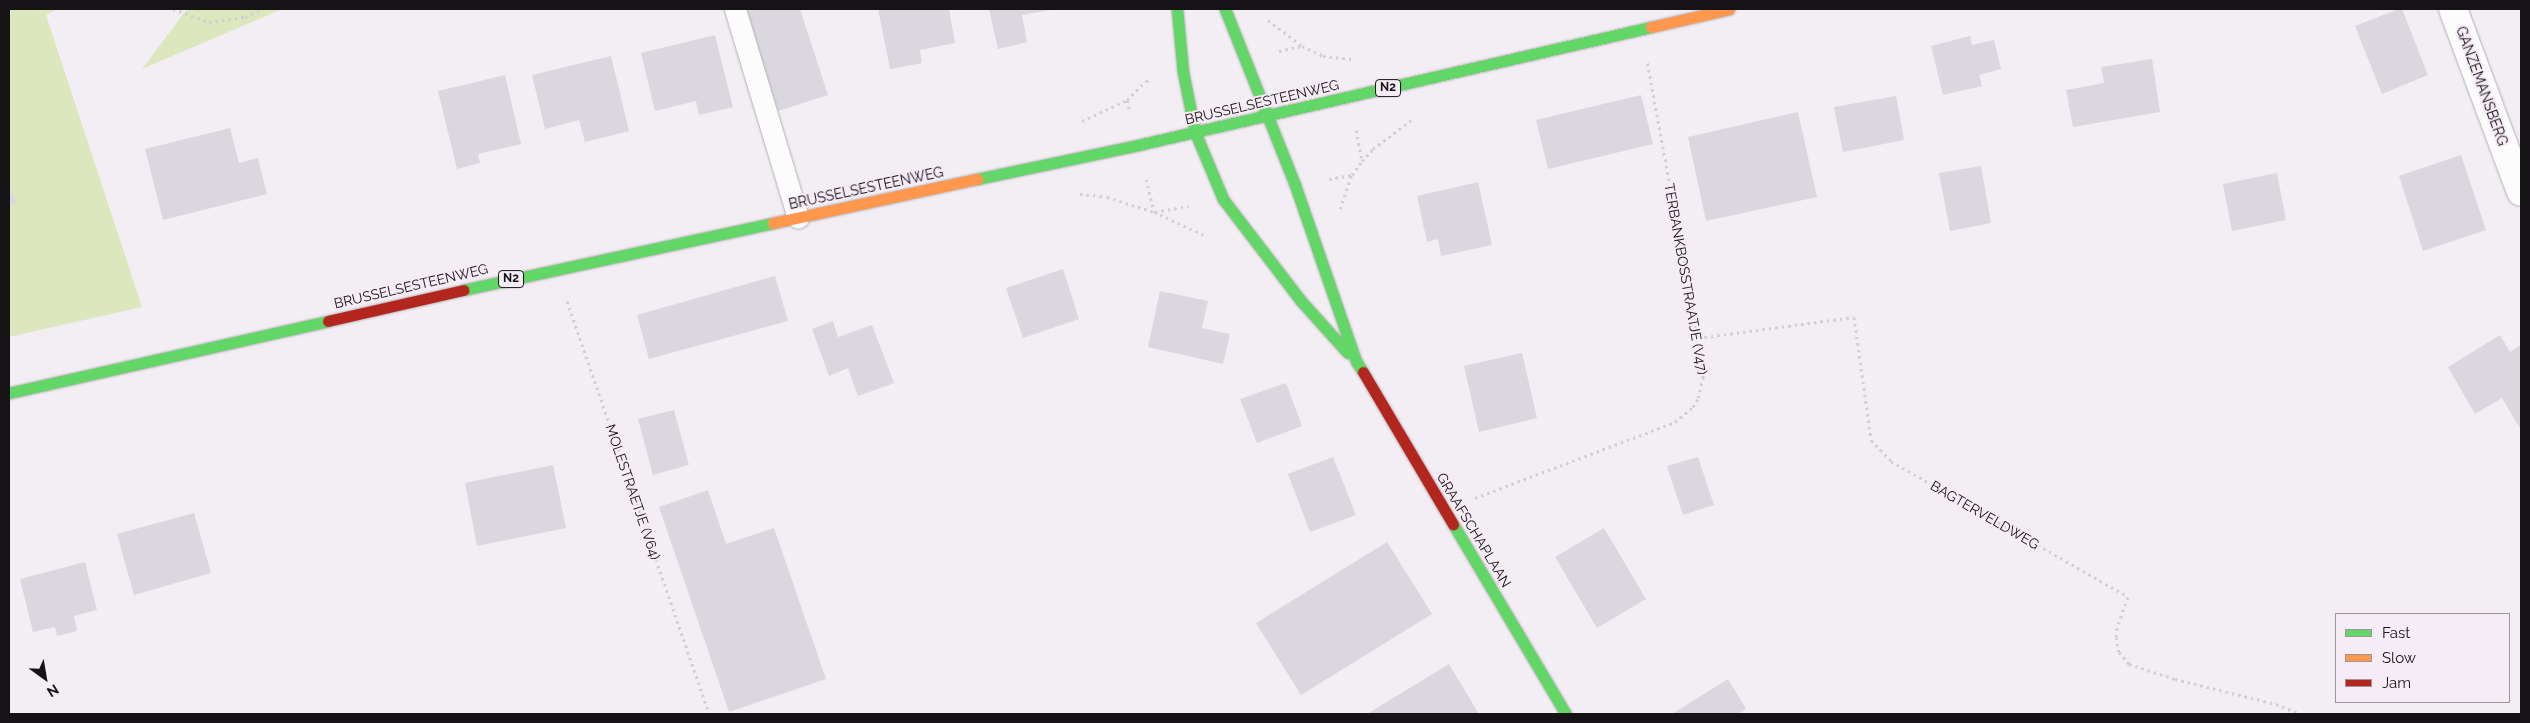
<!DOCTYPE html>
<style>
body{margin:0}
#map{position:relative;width:2530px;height:723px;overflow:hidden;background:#f3eef4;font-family:Raleway,sans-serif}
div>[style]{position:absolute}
.green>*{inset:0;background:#dce7be}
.building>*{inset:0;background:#dad7df}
.path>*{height:3px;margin-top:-1.5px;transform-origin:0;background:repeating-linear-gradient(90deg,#d1d0d1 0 2.5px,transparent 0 6.5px)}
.roads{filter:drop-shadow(0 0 1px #b3afb3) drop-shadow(0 0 1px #b3afb3)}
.lane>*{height:21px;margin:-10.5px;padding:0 10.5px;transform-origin:10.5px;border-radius:10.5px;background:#fdfcfd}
.street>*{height:28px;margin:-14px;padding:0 14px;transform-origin:14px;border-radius:14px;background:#fdfcfd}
.fast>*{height:11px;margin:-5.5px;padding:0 5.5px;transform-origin:5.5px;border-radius:5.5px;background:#63d668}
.slow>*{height:11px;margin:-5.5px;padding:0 5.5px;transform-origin:5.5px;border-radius:5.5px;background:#ff974d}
.jam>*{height:11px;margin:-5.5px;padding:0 5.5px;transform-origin:5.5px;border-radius:5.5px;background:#b3261e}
span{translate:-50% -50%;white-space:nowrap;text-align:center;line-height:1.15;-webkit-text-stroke:4px #f5ecf6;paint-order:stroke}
.shield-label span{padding:1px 4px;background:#f5ecf6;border:1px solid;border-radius:4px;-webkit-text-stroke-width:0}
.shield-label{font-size:12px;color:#161316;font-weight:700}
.street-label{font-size:14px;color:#161316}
.frame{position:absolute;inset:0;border:10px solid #161316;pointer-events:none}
.legend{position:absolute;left:2335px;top:613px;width:175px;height:90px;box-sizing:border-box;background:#f5ecf6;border:1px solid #9c959c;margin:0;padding:6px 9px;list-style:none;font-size:15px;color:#161316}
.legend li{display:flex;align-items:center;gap:10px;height:25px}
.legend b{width:25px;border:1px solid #9c959c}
.north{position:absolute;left:20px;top:653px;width:50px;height:50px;-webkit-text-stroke:4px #f5ecf6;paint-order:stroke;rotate:148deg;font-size:14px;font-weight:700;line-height:20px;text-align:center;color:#161316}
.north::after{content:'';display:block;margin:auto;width:18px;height:22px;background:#161316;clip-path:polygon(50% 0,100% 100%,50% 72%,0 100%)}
</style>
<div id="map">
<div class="green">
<i style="clip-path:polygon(9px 9px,57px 9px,46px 15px,142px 307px,9px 337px)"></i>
<i style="clip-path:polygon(187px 9px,282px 9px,142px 69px)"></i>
</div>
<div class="building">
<i style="clip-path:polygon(746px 9px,800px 9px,828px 95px,778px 111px)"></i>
<i style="clip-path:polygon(878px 9px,949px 9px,955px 43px,920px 50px,922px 63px,890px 69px)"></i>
<i style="clip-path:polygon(989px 9px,1049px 9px,1050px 10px,1022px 15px,1027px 42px,998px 49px)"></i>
<i style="clip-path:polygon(2399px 9px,2402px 9px,2428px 75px,2382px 94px,2355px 26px)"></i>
<i style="clip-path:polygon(715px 35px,733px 107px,699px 115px,696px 101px,655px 111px,641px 53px)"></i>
<i style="clip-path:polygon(1970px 36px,1972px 45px,1994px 40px,2001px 69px,1979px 75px,1982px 86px,1943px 95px,1931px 46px)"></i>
<i style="clip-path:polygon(611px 56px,629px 131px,585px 142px,579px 120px,545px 129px,532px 75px)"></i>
<i style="clip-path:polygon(2152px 59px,2160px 112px,2073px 127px,2066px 90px,2104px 83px,2101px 67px)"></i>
<i style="clip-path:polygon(505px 75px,521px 144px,478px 154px,480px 163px,457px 169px,438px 91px)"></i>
<i style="clip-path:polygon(1641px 95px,1653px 144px,1548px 169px,1536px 120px)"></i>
<i style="clip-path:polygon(1896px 96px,1904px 140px,1843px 152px,1834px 107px)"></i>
<i style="clip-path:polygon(1798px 112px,1817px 197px,1706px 221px,1688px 137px)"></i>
<i style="clip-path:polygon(230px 128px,239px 163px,258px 158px,267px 194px,163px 220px,145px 149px)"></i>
<i style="clip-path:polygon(2461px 155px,2486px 230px,2423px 251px,2399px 176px)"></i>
<i style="clip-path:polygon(1981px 166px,1991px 223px,1950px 231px,1939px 173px)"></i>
<i style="clip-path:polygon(2277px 173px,2286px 220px,2232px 231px,2223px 184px)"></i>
<i style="clip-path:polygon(1478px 182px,1492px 245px,1441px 256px,1438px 239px,1427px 242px,1417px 196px)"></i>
<i style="clip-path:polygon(9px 185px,16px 203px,9px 206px)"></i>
<i style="clip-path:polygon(1063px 269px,1079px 319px,1023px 338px,1006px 288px)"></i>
<i style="clip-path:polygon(775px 276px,788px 321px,649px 359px,637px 315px)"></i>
<i style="clip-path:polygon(1160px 291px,1208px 301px,1202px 328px,1230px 334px,1223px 364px,1148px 347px)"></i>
<i style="clip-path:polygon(833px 321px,838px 337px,872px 325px,894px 383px,858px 396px,848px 368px,829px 376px,812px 329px)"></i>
<i style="clip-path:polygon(2500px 335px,2510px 352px,2521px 345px,2521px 430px,2502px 398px,2475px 414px,2448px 367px)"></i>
<i style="clip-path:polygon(1522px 353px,1537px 418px,1479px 432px,1464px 366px)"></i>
<i style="clip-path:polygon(1286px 383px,1302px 426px,1257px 443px,1240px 399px)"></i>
<i style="clip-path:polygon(674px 410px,689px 465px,653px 475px,638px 419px)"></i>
<i style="clip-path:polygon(1333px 457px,1356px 515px,1310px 532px,1288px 474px)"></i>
<i style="clip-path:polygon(1698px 457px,1714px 505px,1683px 515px,1667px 466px)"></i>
<i style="clip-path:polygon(553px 465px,566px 528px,477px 546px,465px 483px)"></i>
<i style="clip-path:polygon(708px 490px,726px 544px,774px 528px,826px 679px,729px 712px,659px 507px)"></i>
<i style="clip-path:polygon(194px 513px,211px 573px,134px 595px,117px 534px)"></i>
<i style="clip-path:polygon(1604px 528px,1646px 599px,1597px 628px,1555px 557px)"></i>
<i style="clip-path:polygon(1387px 542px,1432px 614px,1301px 695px,1256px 623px)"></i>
<i style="clip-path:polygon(85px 562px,97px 610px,74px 616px,77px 631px,57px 636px,55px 627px,33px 632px,20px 579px)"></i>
<i style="clip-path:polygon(1449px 664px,1479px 714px,1367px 714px)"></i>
<i style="clip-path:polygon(1728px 679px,1746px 709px,1738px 714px,1672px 714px)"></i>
</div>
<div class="path">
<i style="left:173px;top:9px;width:38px;rotate:20deg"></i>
<i style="left:209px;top:22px;width:36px;rotate:-8deg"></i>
<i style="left:245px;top:17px;width:19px;rotate:-25deg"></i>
<i style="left:1268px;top:20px;width:43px;rotate:37.4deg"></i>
<i style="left:1302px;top:46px;width:23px;rotate:25deg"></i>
<i style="left:1323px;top:56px;width:30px;rotate:6deg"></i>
<i style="left:1279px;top:51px;width:24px;rotate:-12deg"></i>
<i style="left:1127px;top:100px;width:12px;rotate:76deg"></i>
<i style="left:1082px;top:121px;width:50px;rotate:-25deg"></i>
<i style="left:1127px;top:100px;width:27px;rotate:-45deg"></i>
<i style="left:1146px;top:81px;width:5px;rotate:-11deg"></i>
<i style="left:1356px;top:130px;width:31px;rotate:79deg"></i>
<i style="left:1146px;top:179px;width:33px;rotate:76deg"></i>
<i style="left:1329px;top:179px;width:23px;rotate:-10deg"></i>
<i style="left:1080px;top:194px;width:27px;rotate:6deg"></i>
<i style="left:1107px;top:197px;width:49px;rotate:17.7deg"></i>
<i style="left:1154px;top:212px;width:57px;rotate:24.8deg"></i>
<i style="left:1340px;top:209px;width:36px;rotate:-71deg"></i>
<i style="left:1352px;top:175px;width:17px;rotate:-54deg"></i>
<i style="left:1362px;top:161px;width:16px;rotate:-47deg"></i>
<i style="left:1373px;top:149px;width:51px;rotate:-37.1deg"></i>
<i style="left:1155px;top:212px;width:34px;rotate:-10deg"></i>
<i style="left:567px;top:301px;width:437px;rotate:71deg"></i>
<i style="left:1698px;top:338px;width:157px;rotate:-7.7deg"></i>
<i style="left:1854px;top:317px;width:124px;rotate:82.1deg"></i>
<i style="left:1871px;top:440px;width:29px;rotate:46deg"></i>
<i style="left:1891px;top:461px;width:273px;rotate:29.8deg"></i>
<i style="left:2128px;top:597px;width:33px;rotate:110deg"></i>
<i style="left:2117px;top:628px;width:9px;rotate:96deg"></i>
<i style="left:2116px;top:637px;width:15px;rotate:79deg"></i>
<i style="left:2119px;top:652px;width:16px;rotate:50deg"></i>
<i style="left:2129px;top:664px;width:48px;rotate:18.1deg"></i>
<i style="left:2175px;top:679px;width:104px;rotate:13.9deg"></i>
<i style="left:2276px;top:704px;width:27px;rotate:22deg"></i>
<i style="left:1475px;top:498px;width:214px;rotate:-20.8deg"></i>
<i style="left:1675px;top:422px;width:23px;rotate:-40deg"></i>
<i style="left:1693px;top:407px;width:10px;rotate:-61deg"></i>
<i style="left:1698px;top:398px;width:21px;rotate:-76deg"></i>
<i style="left:1703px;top:378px;width:12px;rotate:-90deg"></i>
<i style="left:1703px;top:366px;width:309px;rotate:-100.4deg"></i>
</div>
<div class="roads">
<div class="lane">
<i style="left:735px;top:9px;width:218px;rotate:73.2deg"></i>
</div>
<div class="street">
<i style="left:2453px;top:9px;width:195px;rotate:69.6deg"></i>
</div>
<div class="fast">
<i style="left:1177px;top:9px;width:63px;rotate:84.6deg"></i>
<i style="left:1183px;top:72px;width:61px;rotate:78.7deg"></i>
<i style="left:1195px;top:132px;width:73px;rotate:67.3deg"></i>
<i style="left:1223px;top:199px;width:128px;rotate:52.6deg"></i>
<i style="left:1301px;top:301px;width:70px;rotate:47.9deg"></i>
<i style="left:1225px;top:9px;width:189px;rotate:68.3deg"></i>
<i style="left:1295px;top:185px;width:186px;rotate:70.9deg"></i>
<i style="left:1356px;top:361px;width:13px;rotate:58deg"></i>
<i style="left:977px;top:179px;width:165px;rotate:-11.9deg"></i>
<i style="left:1138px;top:145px;width:526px;rotate:-12.95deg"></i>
<i style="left:463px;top:290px;width:317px;rotate:-12.2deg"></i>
<i style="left:9px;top:393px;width:327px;rotate:-12.7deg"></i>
<i style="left:1453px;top:524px;width:221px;rotate:59.3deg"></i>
</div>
<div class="slow">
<i style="left:1651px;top:27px;width:80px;rotate:-13deg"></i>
<i style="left:773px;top:223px;width:209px;rotate:-12.2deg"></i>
</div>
<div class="jam">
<i style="left:328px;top:321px;width:139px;rotate:-12.9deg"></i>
<i style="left:1363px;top:372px;width:177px;rotate:59.4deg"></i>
</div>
</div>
<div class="shield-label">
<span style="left:1388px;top:88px">N2</span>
<span style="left:511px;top:279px">N2</span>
</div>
<div class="street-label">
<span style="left:2482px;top:86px;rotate:70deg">GANZEMANSBERG</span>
<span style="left:1262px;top:102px;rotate:-13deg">BRUSSELSESTEENWEG</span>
<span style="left:866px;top:188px;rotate:-12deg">BRUSSELSESTEENWEG</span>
<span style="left:1686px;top:279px;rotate:80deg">TERBANKBOSSTRAATJE (V47)</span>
<span style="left:411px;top:286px;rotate:-13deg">BRUSSELSESTEENWEG</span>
<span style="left:633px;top:492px;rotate:71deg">MOLESTRAETJE (V64)</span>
<span style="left:1985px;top:515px;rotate:30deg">BAGTERVELDWEG</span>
<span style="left:1474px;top:530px;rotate:59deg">GRAAFSCHAPLAAN</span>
</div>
<div class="frame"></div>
<ul class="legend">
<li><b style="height:6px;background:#63d668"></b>Fast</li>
<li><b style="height:6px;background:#ff974d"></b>Slow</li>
<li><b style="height:6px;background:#b3261e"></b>Jam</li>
</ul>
<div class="north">N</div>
</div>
